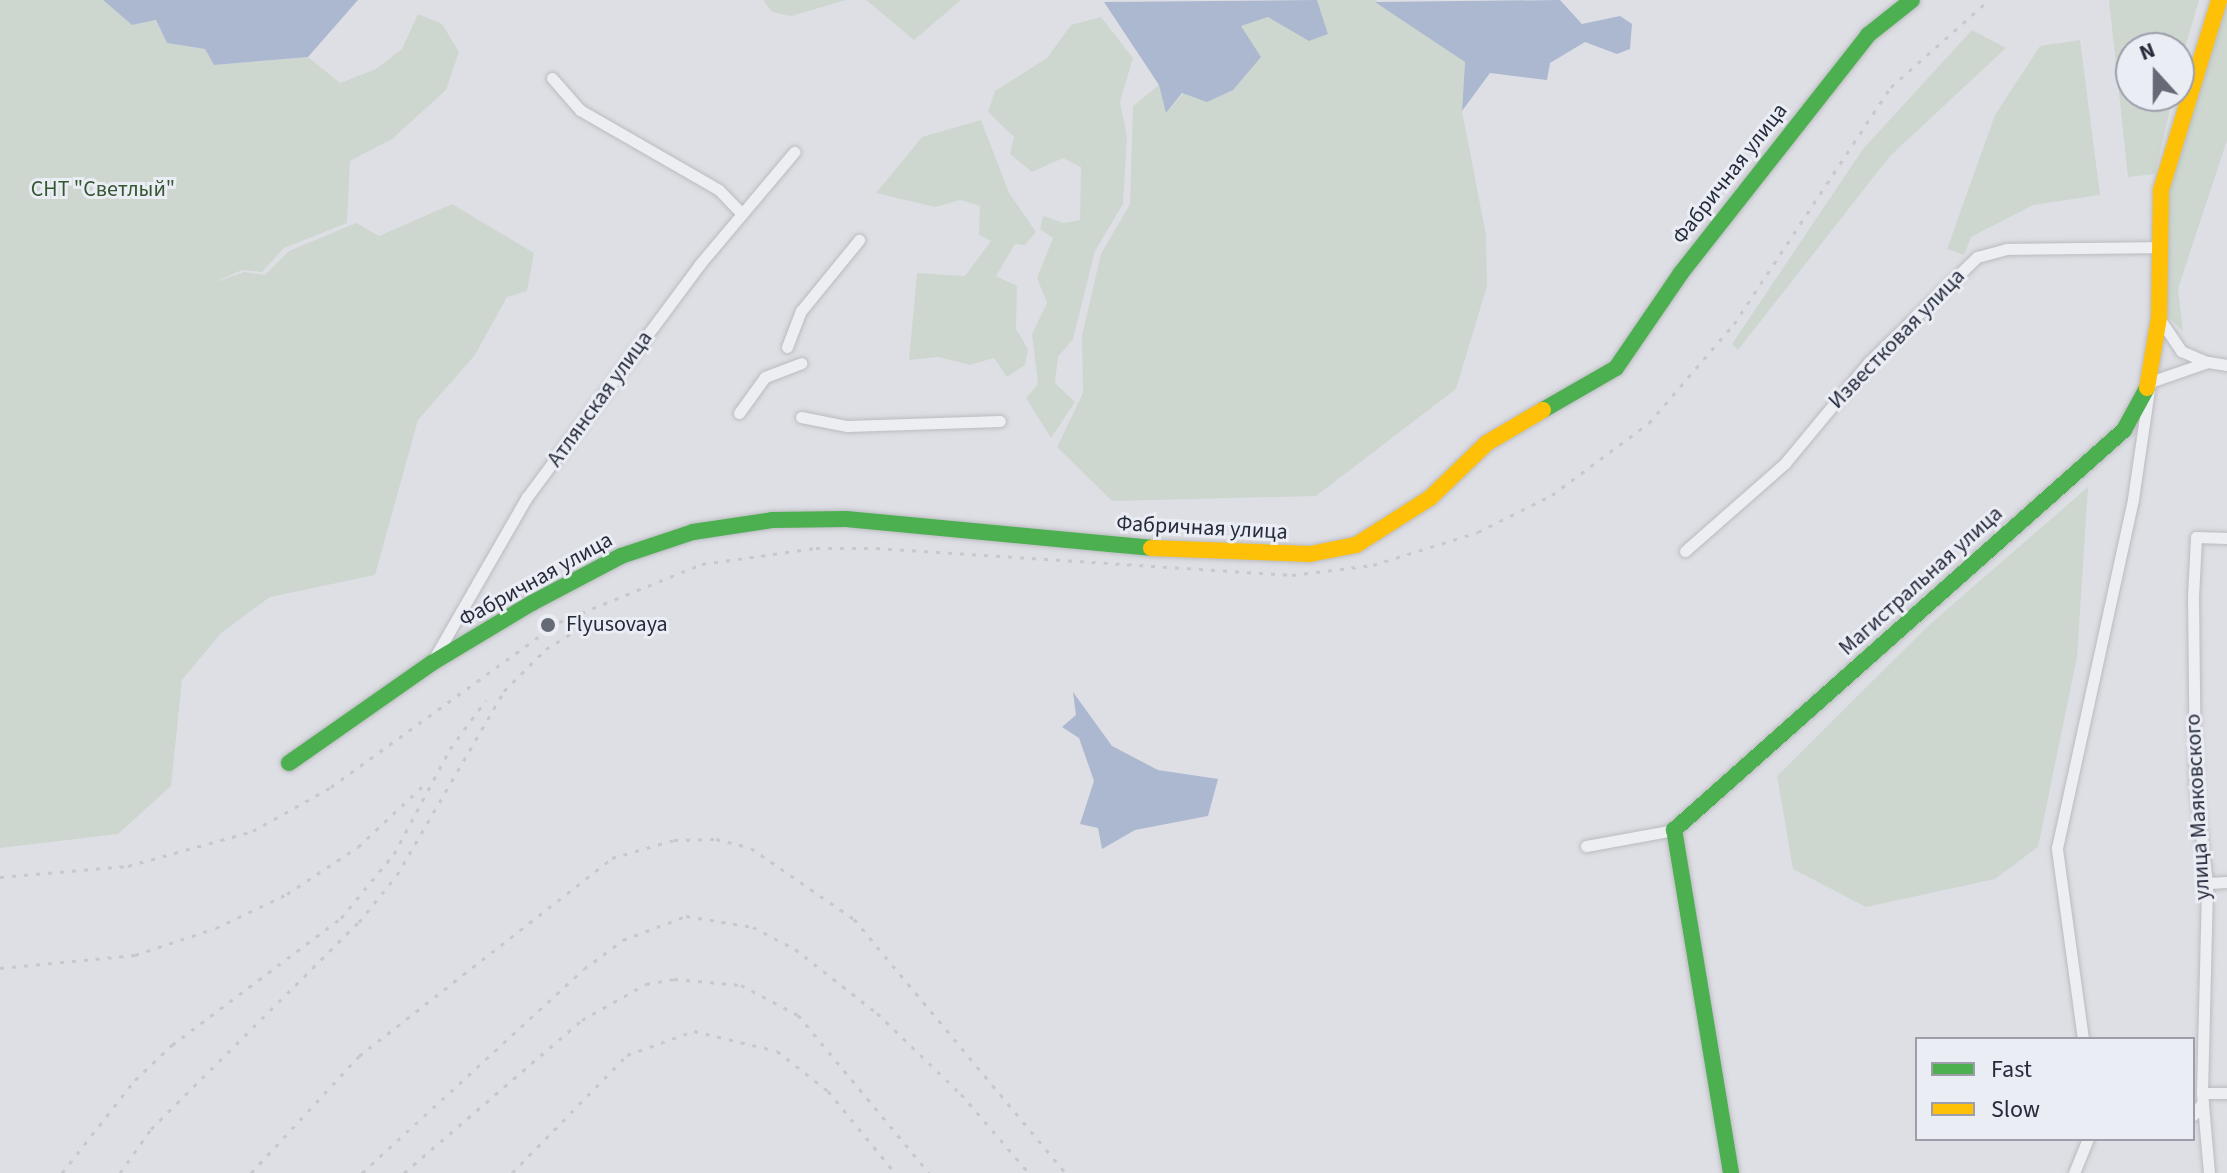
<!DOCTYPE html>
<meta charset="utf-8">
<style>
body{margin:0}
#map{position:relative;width:2227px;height:1173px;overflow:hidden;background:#dedfe4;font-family:"Source Sans 3",sans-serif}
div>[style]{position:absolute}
.green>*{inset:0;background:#cdd7cf}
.water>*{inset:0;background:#acb8d0}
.roads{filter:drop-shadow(0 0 2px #babbc0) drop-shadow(0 0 2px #babbc0)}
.street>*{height:11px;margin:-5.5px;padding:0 5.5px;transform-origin:5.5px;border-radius:5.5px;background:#edeef1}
.fast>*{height:16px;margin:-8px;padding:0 8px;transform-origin:8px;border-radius:8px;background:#4caf50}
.slow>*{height:16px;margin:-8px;padding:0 8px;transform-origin:8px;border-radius:8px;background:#ffc107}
.rail>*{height:3px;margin-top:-1.5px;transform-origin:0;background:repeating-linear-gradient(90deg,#c7c8cc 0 4px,transparent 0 12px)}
.dots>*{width:22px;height:22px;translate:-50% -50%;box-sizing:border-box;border:4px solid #ebedf4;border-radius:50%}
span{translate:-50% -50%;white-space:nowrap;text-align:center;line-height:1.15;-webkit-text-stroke:6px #ebedf4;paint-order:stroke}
.street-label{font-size:22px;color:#262b3c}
.park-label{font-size:22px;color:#355833}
.poi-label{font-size:22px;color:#262b3c}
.left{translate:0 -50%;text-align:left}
.legend{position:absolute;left:1915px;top:1037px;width:280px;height:104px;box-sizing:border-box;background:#ebedf4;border:2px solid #9c9faa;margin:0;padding:10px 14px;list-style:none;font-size:24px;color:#262b3c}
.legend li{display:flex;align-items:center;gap:16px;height:40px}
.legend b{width:40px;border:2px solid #9c9faa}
.north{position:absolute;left:2115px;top:32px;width:80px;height:80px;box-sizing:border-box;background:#ebedf4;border:2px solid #9c9faa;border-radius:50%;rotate:339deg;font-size:22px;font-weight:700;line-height:32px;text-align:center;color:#262b3c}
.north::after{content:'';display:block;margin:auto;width:28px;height:36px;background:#666a77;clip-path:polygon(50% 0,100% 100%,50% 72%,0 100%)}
</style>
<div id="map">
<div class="green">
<i style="clip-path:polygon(0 0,103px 0,132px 25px,156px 20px,167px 43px,205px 49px,214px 65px,308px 57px,340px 83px,376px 69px,402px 49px,418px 14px,442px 24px,459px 52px,446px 90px,392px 139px,350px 161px,347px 223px,284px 248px,262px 272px,242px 270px,213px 283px,244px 272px,265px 275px,289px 251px,356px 223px,379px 236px,452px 204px,534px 253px,527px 291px,507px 297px,475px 355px,418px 420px,375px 575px,270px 597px,221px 633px,182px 680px,171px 786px,118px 834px,0 848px)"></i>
<i style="clip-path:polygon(763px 0,846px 0,791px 16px,772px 12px)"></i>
<i style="clip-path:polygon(866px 0,961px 0,914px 40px)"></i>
<i style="clip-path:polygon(1317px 0,1375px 0,1465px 62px,1462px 111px,1486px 235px,1487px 286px,1456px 389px,1316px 496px,1112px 501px,1057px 447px,1083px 393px,1082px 336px,1101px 254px,1130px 204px,1133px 106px,1159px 85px,1167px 112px,1241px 26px,1268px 17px,1328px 34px)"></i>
<i style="clip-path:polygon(2109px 0,2199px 0,2179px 69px,2179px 48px,2131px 48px,2131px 96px,2173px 96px,2155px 174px,2128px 177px)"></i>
<i style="clip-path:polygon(2227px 4px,2227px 140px,2178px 289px,2183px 331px,2165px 314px,2167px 188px,2215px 14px)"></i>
<i style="clip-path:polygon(1101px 17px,1133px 58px,1120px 102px,1127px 136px,1123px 204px,1095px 251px,1073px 339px,1058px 357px,1055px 383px,1075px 402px,1051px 438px,1026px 398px,1038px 384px,1032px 334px,1047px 303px,1037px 278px,1053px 238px,1040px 229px,1043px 216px,1064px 223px,1080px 220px,1081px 167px,1063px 158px,1032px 172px,1010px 154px,1014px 137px,988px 112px,995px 91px,1047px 58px,1071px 25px)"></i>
<i style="clip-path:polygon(1972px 30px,2006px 48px,1890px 156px,1738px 350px,1732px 344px,1863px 149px)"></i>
<i style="clip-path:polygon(2080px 40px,2100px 195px,2033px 205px,1971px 237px,1964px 255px,1947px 249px,1995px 115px,2040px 46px)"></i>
<i style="clip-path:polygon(981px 120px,1009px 193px,1036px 232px,1025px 245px,1015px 244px,996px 276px,1017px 286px,1016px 329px,1028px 349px,1025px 365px,1007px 377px,994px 358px,970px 365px,938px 357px,909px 360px,917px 273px,965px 276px,991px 241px,979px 235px,980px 206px,961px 200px,935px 207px,876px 193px,922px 137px)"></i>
<i style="clip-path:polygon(2088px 487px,2077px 657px,2038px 847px,1995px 879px,1866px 907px,1793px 869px,1777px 776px,1929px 625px)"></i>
</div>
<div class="water">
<i style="clip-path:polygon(103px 0,358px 0,308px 57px,214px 65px,205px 49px,167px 43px,156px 20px,132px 25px)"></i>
<i style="clip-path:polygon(1317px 0,1328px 34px,1309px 41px,1268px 17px,1241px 26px,1261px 57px,1233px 90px,1207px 102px,1182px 93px,1166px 113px,1159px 85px,1104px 2px)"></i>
<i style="clip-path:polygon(1560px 0,1582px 24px,1620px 16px,1632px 24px,1630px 49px,1617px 54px,1585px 42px,1550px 63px,1547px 80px,1490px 73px,1462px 111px,1465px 62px,1375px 2px)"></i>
<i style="clip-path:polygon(1073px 692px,1112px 746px,1158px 770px,1218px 779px,1208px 816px,1135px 830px,1102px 849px,1098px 828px,1080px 824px,1094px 781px,1079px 738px,1062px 727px,1076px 715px)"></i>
</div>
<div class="roads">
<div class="street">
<i style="left:552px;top:78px;width:43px;rotate:48.8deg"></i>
<i style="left:580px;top:110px;width:160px;rotate:29.9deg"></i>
<i style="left:719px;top:190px;width:30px;rotate:46deg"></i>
<i style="left:2159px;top:318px;width:40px;rotate:56deg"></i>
<i style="left:2181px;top:351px;width:28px;rotate:23deg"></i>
<i style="left:787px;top:347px;width:39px;rotate:-69deg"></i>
<i style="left:801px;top:311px;width:92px;rotate:-50.8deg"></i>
<i style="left:739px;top:413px;width:44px;rotate:-54.2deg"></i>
<i style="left:765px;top:377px;width:39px;rotate:-21deg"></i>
<i style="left:801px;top:417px;width:47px;rotate:11.1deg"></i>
<i style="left:847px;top:426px;width:153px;rotate:-1.9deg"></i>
<i style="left:1685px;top:551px;width:133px;rotate:-41.3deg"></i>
<i style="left:1785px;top:463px;width:131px;rotate:-50.3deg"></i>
<i style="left:1869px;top:362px;width:151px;rotate:-44.2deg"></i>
<i style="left:1977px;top:257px;width:30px;rotate:-15deg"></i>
<i style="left:2006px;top:249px;width:156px;rotate:-0.7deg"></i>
<i style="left:432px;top:662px;width:190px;rotate:-60.1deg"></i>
<i style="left:527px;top:497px;width:289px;rotate:-53.4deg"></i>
<i style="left:699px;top:265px;width:148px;rotate:-49.9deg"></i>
<i style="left:1586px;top:846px;width:89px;rotate:-10.3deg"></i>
<i style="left:2207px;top:883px;width:20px;rotate:-3deg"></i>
<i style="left:2083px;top:1039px;width:193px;rotate:-97.8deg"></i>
<i style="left:2057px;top:848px;width:357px;rotate:-77.7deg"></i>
<i style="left:2133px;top:499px;width:118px;rotate:-81.7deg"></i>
<i style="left:2150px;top:382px;width:61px;rotate:-19deg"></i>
<i style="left:2208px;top:362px;width:19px;rotate:9deg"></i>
<i style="left:2202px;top:1093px;width:25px"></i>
<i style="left:2193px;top:1115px;width:16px;rotate:-52deg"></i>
<i style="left:2074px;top:1173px;width:37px;rotate:-68deg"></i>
<i style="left:2209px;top:1173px;width:80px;rotate:-95deg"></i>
<i style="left:2202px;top:1093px;width:210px;rotate:-88.6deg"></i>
<i style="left:2207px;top:883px;width:99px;rotate:-97deg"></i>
<i style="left:2195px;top:785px;width:188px;rotate:-90.6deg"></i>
<i style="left:2193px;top:597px;width:60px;rotate:-87.1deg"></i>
<i style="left:2196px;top:537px;width:31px;rotate:2deg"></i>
</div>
<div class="fast">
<i style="left:1543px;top:410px;width:84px;rotate:-29.9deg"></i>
<i style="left:1616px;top:368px;width:115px;rotate:-55.6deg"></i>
<i style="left:1681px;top:273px;width:303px;rotate:-51.8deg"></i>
<i style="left:1868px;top:35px;width:56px;rotate:-38.5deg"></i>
<i style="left:289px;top:763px;width:174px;rotate:-35deg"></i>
<i style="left:432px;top:663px;width:117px;rotate:-31deg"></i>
<i style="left:532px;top:603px;width:101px;rotate:-27.8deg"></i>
<i style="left:621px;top:556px;width:76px;rotate:-18.4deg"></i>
<i style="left:693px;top:532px;width:80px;rotate:-8.6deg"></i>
<i style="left:772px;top:520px;width:74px;rotate:-0.8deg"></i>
<i style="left:846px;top:519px;width:306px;rotate:5.4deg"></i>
<i style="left:1731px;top:1173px;width:348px;rotate:-99.4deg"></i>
<i style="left:1674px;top:830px;width:602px;rotate:-41.63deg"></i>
<i style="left:2124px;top:430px;width:48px;rotate:-61.3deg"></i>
</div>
<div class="slow">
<i style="left:2147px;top:388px;width:71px;rotate:-80.3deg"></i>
<i style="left:2159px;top:318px;width:128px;rotate:-89.1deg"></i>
<i style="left:2161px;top:190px;width:199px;rotate:-73deg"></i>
<i style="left:1151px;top:548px;width:159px;rotate:2.2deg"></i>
<i style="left:1310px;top:554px;width:47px;rotate:-11.1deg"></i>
<i style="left:1356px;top:545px;width:88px;rotate:-32.4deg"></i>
<i style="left:1430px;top:498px;width:79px;rotate:-44deg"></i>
<i style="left:1487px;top:443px;width:65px;rotate:-30.5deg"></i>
</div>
</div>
<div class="rail">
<i style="left:0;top:877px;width:128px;rotate:-4.9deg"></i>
<i style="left:128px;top:866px;width:130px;rotate:-15.6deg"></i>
<i style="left:253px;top:831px;width:90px;rotate:-29.4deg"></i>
<i style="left:331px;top:787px;width:281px;rotate:-35.9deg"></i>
<i style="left:559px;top:622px;width:154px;rotate:-22.1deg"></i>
<i style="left:702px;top:564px;width:115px;rotate:-8deg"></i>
<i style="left:816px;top:548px;width:60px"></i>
<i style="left:876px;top:548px;width:417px;rotate:3.7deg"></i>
<i style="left:1292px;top:575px;width:82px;rotate:-7deg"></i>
<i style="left:1373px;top:565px;width:110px;rotate:-17.4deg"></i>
<i style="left:1478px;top:532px;width:83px;rotate:-26.6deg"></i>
<i style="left:1552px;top:495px;width:121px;rotate:-36.6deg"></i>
<i style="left:1649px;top:423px;width:130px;rotate:-49.4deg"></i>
<i style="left:1734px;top:324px;width:284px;rotate:-56.5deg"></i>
<i style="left:1891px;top:87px;width:131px;rotate:-41.6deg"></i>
<i style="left:0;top:968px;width:136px;rotate:-5.5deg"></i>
<i style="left:135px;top:955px;width:85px;rotate:-18.4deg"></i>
<i style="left:216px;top:928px;width:79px;rotate:-25.6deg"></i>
<i style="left:287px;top:894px;width:85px;rotate:-33.5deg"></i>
<i style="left:358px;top:847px;width:95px;rotate:-43.3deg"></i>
<i style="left:62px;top:1173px;width:118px;rotate:-51.9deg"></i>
<i style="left:135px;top:1080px;width:51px;rotate:-43.4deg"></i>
<i style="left:172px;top:1045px;width:211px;rotate:-36.9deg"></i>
<i style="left:341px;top:918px;width:83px;rotate:-50.4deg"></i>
<i style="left:394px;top:854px;width:119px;rotate:-61.9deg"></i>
<i style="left:450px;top:749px;width:61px;rotate:-53.7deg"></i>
<i style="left:120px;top:1173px;width:54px;rotate:-54.8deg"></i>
<i style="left:151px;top:1129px;width:293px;rotate:-44.9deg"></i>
<i style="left:359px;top:922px;width:60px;rotate:-51deg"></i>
<i style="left:397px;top:875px;width:213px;rotate:-59.8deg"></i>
<i style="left:504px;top:691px;width:59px;rotate:-45deg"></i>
<i style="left:546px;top:649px;width:57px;rotate:-31.5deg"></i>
<i style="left:251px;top:1173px;width:159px;rotate:-47.3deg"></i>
<i style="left:359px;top:1056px;width:321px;rotate:-38deg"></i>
<i style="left:612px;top:858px;width:65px;rotate:-16.2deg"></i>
<i style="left:674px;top:840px;width:42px;rotate:-1.4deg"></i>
<i style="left:716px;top:839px;width:36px;rotate:14deg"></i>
<i style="left:751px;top:848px;width:125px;rotate:34.6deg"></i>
<i style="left:854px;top:919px;width:331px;rotate:50.2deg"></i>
<i style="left:362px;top:1173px;width:301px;rotate:-42.6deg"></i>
<i style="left:584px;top:969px;width:49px;rotate:-36.6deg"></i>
<i style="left:623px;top:940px;width:67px;rotate:-20.9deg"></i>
<i style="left:686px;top:916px;width:68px;rotate:9.3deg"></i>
<i style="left:753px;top:927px;width:47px;rotate:27.6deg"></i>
<i style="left:795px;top:949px;width:104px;rotate:38deg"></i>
<i style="left:877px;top:1013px;width:117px;rotate:44deg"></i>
<i style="left:961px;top:1094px;width:104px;rotate:49.3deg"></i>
<i style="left:404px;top:1173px;width:235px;rotate:-40.7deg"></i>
<i style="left:582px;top:1020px;width:73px;rotate:-29.4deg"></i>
<i style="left:646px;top:984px;width:28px;rotate:-10deg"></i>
<i style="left:674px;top:979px;width:67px;rotate:5.1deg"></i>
<i style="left:741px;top:985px;width:64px;rotate:27.8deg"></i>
<i style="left:798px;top:1015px;width:205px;rotate:50.3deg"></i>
<i style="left:512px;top:1173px;width:165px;rotate:-45.7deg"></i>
<i style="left:627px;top:1055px;width:71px;rotate:-19.7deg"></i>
<i style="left:694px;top:1031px;width:85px;rotate:13.5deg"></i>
<i style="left:777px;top:1051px;width:65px;rotate:38.1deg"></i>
<i style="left:828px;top:1091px;width:106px;rotate:50.7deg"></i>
</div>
<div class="dots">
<i style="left:548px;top:625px;background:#666a77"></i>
</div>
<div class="street-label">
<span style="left:1730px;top:174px;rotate:-52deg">Фабричная улица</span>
<span style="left:1897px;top:339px;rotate:-46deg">Известковая улица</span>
<span style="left:600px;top:399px;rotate:-54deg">Атлянская улица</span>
<span style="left:1202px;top:528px;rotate:3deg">Фабричная улица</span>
<span style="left:536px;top:580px;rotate:-29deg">Фабричная улица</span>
<span style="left:1921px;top:581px;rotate:-42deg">Магистральная улица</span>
<span style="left:2198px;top:807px;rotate:-93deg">улица Маяковского</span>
</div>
<div class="park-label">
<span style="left:103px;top:190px">СНТ "Светлый"</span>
</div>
<div class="poi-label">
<span class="left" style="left:566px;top:625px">Flyusovaya</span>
</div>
<ul class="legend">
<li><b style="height:10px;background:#4caf50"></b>Fast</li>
<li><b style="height:10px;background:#ffc107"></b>Slow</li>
</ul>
<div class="north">N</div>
</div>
